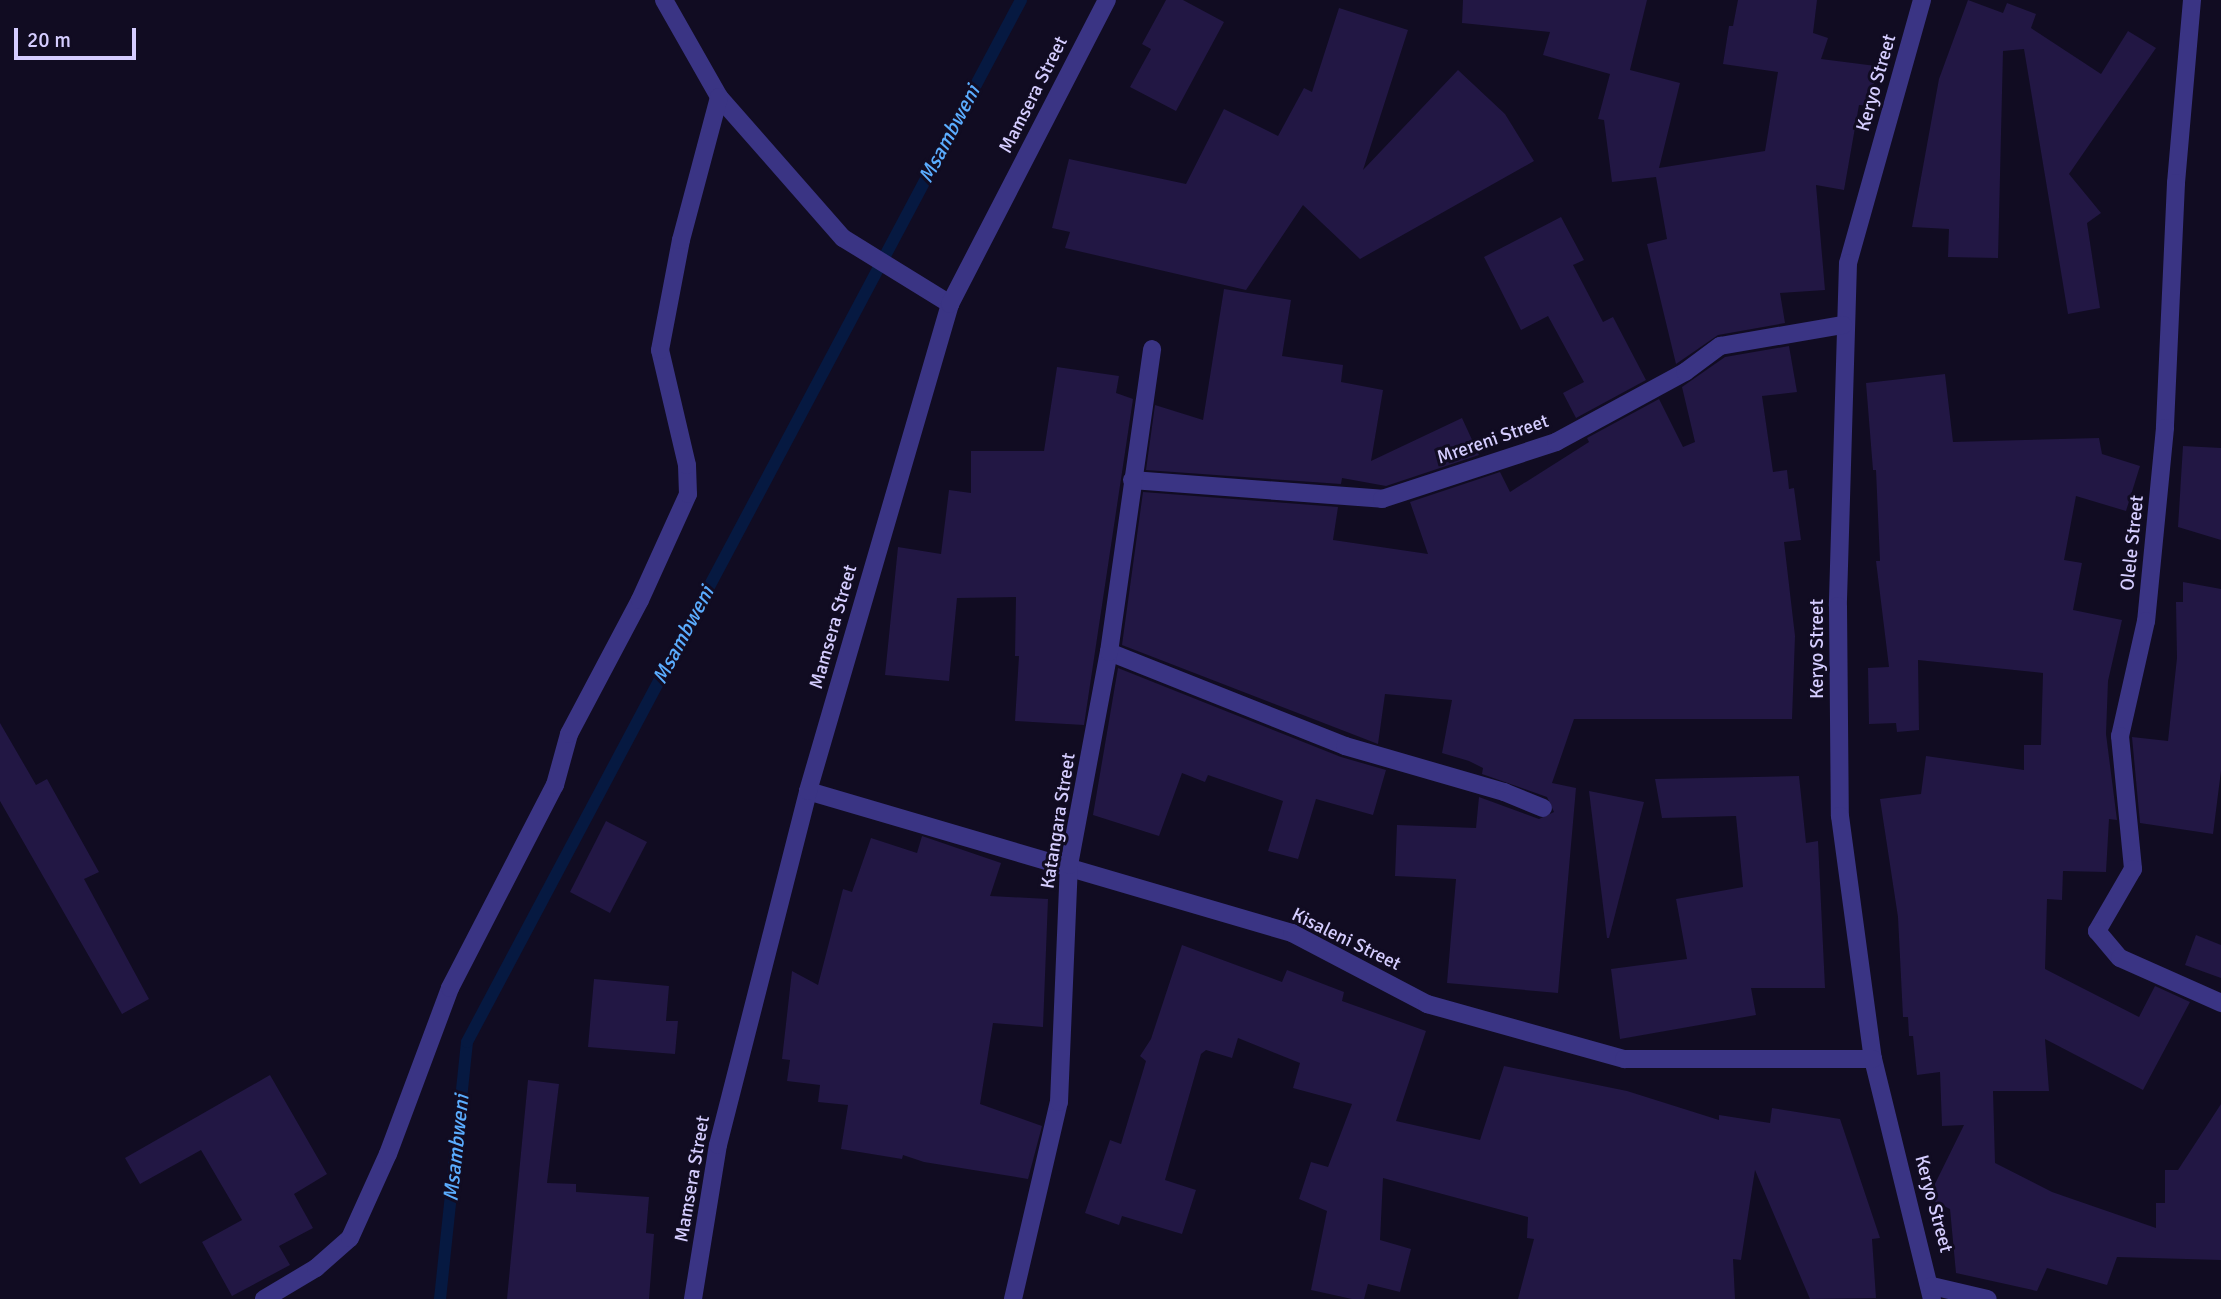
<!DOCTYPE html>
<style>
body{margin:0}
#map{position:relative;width:2221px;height:1299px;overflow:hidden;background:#110c22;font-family:Signika,sans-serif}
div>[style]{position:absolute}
.stream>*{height:12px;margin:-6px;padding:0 6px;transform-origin:6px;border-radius:6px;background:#061941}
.building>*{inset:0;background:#221744}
.service>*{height:18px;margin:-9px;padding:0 9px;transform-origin:9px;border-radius:9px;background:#3a3484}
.minor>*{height:18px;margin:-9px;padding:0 9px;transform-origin:9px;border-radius:9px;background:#3a3484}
span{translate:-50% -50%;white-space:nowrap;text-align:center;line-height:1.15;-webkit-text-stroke:6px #110c22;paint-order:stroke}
.street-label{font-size:19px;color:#d5cdff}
.water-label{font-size:21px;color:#5badff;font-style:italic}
.scale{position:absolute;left:14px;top:28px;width:122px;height:32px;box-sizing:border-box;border:4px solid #d5cdff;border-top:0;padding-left:9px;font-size:21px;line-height:24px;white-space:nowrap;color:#d5cdff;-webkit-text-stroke:5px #110c22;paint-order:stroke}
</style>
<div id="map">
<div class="stream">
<i style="left:440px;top:1299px;width:258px;rotate:-84deg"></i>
<i style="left:467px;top:1042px;width:1180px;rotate:-62deg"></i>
</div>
<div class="building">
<i style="clip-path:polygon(1166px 0,1183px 0,1224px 22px,1176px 111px,1130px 87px,1151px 49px,1142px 44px)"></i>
<i style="clip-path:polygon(1463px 0,1647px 0,1630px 70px,1680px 83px,1659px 168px,1765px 151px,1778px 72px,1723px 64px,1729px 26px,1733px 26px,1738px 0,1817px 0,1813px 33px,1828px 38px,1821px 59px,1876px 66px,1871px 106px,1859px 105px,1844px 190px,1816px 185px,1825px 290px,1780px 293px,1785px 323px,1718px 335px,1676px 364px,1647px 244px,1667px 239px,1656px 177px,1612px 182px,1604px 120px,1598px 119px,1610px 74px,1543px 55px,1550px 32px,1462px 23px)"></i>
<i style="clip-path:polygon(1968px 0,2003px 13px,2007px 3px,2036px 14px,2031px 28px,2101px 74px,2128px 31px,2156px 48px,2069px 174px,2101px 213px,2087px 223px,2100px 308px,2068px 314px,2024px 49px,2003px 51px,1998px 258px,1948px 257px,1949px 229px,1912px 227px,1939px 79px)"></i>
<i style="clip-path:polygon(1339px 8px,1408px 30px,1363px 170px,1458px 70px,1505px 114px,1534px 161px,1360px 259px,1303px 205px,1246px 290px,1065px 248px,1070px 232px,1052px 228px,1069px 159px,1186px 184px,1224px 109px,1278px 136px,1304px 88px,1312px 92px)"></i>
<i style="clip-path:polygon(1561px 217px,1584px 260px,1573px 265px,1603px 322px,1613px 317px,1646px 380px,1576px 418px,1563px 393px,1584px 382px,1548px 316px,1521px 330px,1484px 257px)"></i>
<i style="clip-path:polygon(1224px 289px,1291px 300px,1282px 356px,1343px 365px,1341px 382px,1383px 390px,1371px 461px,1462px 418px,1479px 455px,1386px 486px,1342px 478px,1341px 484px,1146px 470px,1155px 405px,1203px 420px)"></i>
<i style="clip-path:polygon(1789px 346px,1797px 392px,1762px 396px,1773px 472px,1787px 470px,1789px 489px,1794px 488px,1801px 540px,1784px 542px,1795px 636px,1792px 719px,1574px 719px,1552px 783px,1576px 788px,1558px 993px,1447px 983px,1456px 879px,1395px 876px,1397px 825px,1476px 828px,1479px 797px,1539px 819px,1554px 812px,1547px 797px,1482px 774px,1483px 768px,1469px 761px,1442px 753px,1452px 700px,1385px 694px,1378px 744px,1122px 645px,1143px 492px,1338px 507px,1333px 540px,1428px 554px,1410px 502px,1500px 472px,1510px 492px,1589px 442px,1587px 438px,1659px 399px,1683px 447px,1695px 442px,1682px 387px,1725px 357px)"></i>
<i style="clip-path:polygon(1057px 367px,1119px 376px,1116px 393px,1133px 399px,1084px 725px,1015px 721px,1019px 656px,1015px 656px,1016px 597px,957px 598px,949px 681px,885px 675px,898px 547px,941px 554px,949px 490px,971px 493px,971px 451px,1044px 451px)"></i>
<i style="clip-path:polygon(1945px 374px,1953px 442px,2099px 438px,2102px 454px,2140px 466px,2126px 511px,2076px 496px,2064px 560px,2082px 563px,2073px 610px,2122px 620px,2108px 681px,2106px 734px,2117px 820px,2109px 819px,2106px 872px,2063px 871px,2062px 900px,2047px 899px,2045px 969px,2139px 1017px,2155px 986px,2190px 1002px,2143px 1090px,2045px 1039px,2049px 1091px,1993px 1091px,1995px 1163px,2052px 1192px,2156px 1228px,2156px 1203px,2165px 1203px,2165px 1170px,2178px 1170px,2221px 1104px,2221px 1260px,2117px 1257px,2107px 1285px,2047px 1268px,2037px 1291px,1956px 1273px,1950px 1209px,1928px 1198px,1964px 1125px,1942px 1126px,1940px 1072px,1917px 1075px,1913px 1036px,1909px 1036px,1908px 1017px,1903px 1017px,1898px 917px,1880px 799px,1921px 794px,1926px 756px,2024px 770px,2024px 745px,2041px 745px,2043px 673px,1918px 660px,1919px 730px,1897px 732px,1896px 723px,1869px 724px,1868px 668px,1889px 667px,1876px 561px,1880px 561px,1876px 470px,1873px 470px,1866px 383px)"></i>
<i style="clip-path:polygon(2183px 446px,2221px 448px,2221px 540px,2178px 527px)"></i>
<i style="clip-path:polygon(2183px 582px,2221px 589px,2221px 771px,2213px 834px,2140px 823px,2132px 737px,2168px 741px,2177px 658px,2176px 602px,2183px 602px)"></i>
<i style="clip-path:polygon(1118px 668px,1341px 757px,1386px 770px,1373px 815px,1316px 799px,1298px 859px,1268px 851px,1283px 801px,1208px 775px,1205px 782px,1182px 773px,1159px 836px,1093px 815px)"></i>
<i style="clip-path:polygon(0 723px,36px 785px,47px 779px,99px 872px,84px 879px,149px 999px,122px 1014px,0 801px)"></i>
<i style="clip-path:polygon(1799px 776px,1806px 843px,1818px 841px,1825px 988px,1751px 988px,1756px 1015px,1620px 1039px,1611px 969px,1687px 959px,1676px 899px,1743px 887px,1736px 816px,1662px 818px,1655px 779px)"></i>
<i style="clip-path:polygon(1589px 791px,1644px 802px,1609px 938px,1607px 938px)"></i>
<i style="clip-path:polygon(606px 821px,647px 842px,610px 913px,570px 892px)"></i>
<i style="clip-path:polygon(922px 836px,1001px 863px,990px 896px,1048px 899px,1043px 1027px,993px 1023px,980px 1104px,1042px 1126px,1028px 1179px,924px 1162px,903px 1155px,902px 1159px,841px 1149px,848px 1105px,818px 1102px,820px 1085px,787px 1081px,790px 1060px,782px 1059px,792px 971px,818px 985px,843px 889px,852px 892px,871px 838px,917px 853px)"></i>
<i style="clip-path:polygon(2196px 935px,2221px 945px,2221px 978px,2185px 965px)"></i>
<i style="clip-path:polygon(1182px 945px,1282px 982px,1287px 970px,1344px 992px,1342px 1001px,1426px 1031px,1396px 1121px,1480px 1140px,1504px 1066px,1627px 1091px,1719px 1120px,1719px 1115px,1770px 1123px,1772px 1108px,1840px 1119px,1880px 1238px,1872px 1239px,1876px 1298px,1810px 1299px,1755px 1170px,1741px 1260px,1733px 1259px,1735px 1299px,1518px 1299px,1534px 1239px,1527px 1238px,1528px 1217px,1383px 1178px,1380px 1240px,1411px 1249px,1400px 1292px,1368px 1284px,1364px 1299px,1352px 1299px,1311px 1290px,1327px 1211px,1299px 1199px,1311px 1162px,1328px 1167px,1352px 1104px,1293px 1088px,1300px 1063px,1238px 1038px,1232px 1058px,1206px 1050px,1201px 1054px,1165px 1180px,1196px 1190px,1182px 1234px,1122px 1216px,1119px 1225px,1085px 1213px,1110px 1140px,1121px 1144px,1146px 1061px,1140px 1056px,1151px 1039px)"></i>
<i style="clip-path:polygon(594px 979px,669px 986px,666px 1021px,678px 1021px,675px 1054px,588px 1047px)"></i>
<i style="clip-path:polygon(270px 1075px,327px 1174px,294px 1194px,313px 1228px,279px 1246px,290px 1265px,232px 1296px,202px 1242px,242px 1220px,201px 1150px,140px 1184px,125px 1158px)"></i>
<i style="clip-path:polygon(528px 1080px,559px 1084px,547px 1183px,576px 1184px,576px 1192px,649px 1197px,646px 1233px,654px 1234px,649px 1299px,507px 1299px)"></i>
</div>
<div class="service">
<i style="left:664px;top:0;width:112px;rotate:60.4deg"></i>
<i style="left:719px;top:97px;width:188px;rotate:48.7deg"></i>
<i style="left:843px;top:238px;width:126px;rotate:31.7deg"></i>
<i style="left:264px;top:1299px;width:61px;rotate:-30.8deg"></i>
<i style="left:316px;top:1268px;width:45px;rotate:-41.4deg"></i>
<i style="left:350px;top:1238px;width:92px;rotate:-65.7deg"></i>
<i style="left:388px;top:1154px;width:177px;rotate:-69.5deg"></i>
<i style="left:450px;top:988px;width:229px;rotate:-62.7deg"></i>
<i style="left:555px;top:785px;width:53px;rotate:-74.6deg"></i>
<i style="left:569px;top:734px;width:152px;rotate:-62.1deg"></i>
<i style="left:640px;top:600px;width:116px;rotate:-65.6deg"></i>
<i style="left:688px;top:494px;width:29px;rotate:-92deg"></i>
<i style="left:687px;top:465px;width:118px;rotate:-103.2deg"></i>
<i style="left:660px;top:350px;width:112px;rotate:-79.2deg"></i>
<i style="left:681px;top:240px;width:148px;rotate:-75.1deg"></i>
</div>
<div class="minor">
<i style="left:1922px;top:0;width:273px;rotate:105.7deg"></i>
<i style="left:1848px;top:263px;width:343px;rotate:91.7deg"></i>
<i style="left:1838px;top:606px;width:210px;rotate:89.5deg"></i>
<i style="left:1840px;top:816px;width:245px;rotate:82.3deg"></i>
<i style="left:1873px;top:1059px;width:247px;rotate:76.2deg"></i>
<i style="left:2192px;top:0;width:184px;rotate:95deg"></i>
<i style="left:2176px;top:183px;width:245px;rotate:92.6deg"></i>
<i style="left:2165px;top:428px;width:194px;rotate:95.6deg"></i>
<i style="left:2146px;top:621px;width:118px;rotate:102.7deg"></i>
<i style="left:2120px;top:736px;width:134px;rotate:84.4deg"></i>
<i style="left:2133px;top:869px;width:72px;rotate:120.1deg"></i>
<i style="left:2097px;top:931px;width:35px;rotate:50deg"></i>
<i style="left:2120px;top:958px;width:111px;rotate:24deg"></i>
<i style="left:1132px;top:480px;width:251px;rotate:4.3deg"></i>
<i style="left:1382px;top:499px;width:183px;rotate:-18.1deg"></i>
<i style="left:1556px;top:442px;width:147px;rotate:-28.5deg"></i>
<i style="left:1685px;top:372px;width:44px;rotate:-36.6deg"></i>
<i style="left:1720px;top:346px;width:125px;rotate:-9.7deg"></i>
<i style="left:1109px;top:652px;width:254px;rotate:21.7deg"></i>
<i style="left:1345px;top:746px;width:166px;rotate:16.1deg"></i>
<i style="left:1504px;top:792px;width:42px;rotate:22.3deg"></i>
<i style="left:808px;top:791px;width:504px;rotate:16.35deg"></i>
<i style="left:1292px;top:933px;width:153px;rotate:27.7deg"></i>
<i style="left:1427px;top:1004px;width:205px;rotate:15.6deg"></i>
<i style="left:1624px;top:1059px;width:249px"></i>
<i style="left:1932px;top:1286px;width:57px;rotate:13.1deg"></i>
<i style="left:693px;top:1299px;width:156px;rotate:-80.8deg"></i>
<i style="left:718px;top:1145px;width:365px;rotate:-75.7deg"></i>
<i style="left:808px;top:791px;width:507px;rotate:-73.74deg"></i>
<i style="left:950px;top:304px;width:342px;rotate:-62.7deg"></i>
<i style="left:1013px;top:1299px;width:202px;rotate:-76.9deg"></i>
<i style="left:1059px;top:1102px;width:237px;rotate:-87.6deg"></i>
<i style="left:1069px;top:865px;width:217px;rotate:-79.4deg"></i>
<i style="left:1109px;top:652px;width:306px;rotate:-81.9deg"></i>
</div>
<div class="street-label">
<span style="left:1877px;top:83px;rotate:-74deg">Keryo Street</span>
<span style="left:1034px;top:95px;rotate:-63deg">Mamsera Street</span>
<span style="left:1493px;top:440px;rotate:-19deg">Mrereni Street</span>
<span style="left:2133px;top:543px;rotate:-84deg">Olele Street</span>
<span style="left:834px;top:627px;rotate:-74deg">Mamsera Street</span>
<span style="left:1818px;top:649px;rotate:-90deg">Keryo Street</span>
<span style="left:1059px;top:821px;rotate:-81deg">Katangara Street</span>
<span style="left:1346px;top:940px;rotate:26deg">Kisaleni Street</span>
<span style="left:693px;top:1179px;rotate:-80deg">Mamsera Street</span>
<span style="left:1933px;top:1204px;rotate:75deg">Keryo Street</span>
</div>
<div class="water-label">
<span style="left:949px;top:134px;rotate:-62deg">Msambweni</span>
<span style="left:683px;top:635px;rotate:-62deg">Msambweni</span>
<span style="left:456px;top:1148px;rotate:-84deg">Msambweni</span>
</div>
<div class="scale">20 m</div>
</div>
